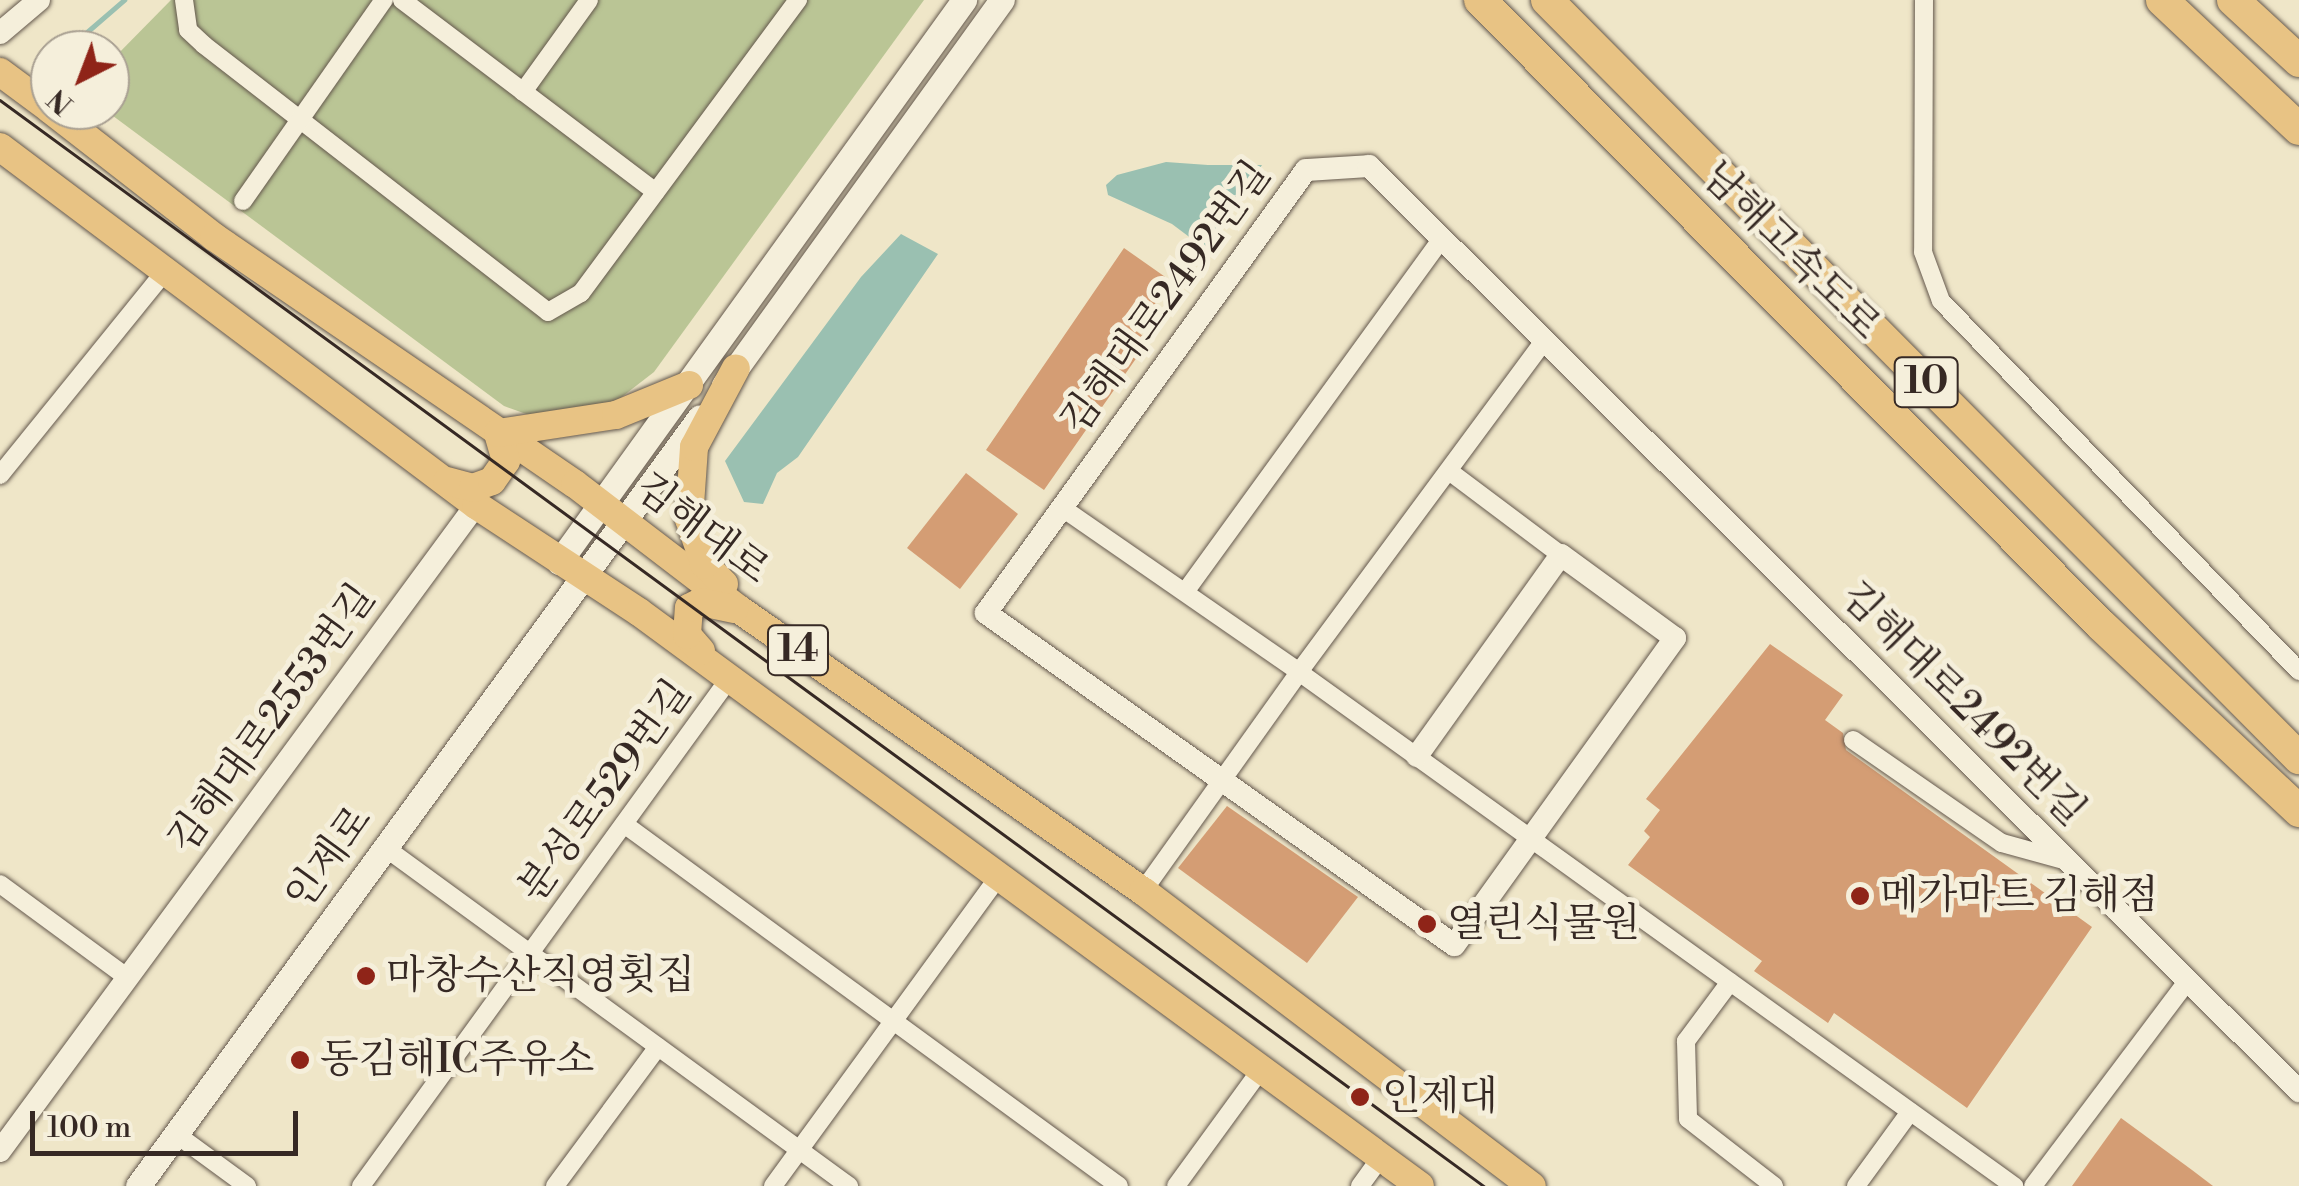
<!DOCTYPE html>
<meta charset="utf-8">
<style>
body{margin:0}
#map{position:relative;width:2299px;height:1186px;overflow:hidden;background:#efe6c8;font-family:"Libre Bodoni","Noto Serif KR",serif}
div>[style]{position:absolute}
.green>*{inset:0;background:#bac595}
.water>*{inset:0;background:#9ac0b1}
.stream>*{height:5px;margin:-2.5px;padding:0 2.5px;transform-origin:2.5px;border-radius:2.5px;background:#9ac0b1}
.building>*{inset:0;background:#d49d74}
.roads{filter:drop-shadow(0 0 2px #64584d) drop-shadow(0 0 2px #64584d)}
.minor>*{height:18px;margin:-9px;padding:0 9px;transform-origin:9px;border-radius:9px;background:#f5efdb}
.tertiary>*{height:22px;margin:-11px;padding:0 11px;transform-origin:11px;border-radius:11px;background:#f5efdb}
.secondary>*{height:25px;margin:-12.5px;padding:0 12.5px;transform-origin:12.5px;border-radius:12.5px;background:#f5efdb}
.primary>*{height:28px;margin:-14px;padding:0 14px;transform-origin:14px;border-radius:14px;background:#e8c384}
.motorway>*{height:32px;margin:-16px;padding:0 16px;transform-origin:16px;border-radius:16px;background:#e8c384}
.tram>*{height:2.5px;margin:-1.25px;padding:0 1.25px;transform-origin:1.25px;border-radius:1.25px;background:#362924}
.dots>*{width:28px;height:28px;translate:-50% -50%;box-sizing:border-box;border:5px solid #f5efdb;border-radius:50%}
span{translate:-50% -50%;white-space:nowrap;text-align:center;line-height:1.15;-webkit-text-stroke:10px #f5efdb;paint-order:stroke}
.shield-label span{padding:2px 8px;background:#f5efdb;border:2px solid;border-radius:8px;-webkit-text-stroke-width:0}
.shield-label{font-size:38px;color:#362924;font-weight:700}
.street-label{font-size:40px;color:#362924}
.poi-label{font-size:40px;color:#362924}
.left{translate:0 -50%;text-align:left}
.north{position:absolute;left:30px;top:30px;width:100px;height:100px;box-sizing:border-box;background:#f5efdb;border:2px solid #a9a092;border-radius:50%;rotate:222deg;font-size:28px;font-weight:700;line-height:40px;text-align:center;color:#362924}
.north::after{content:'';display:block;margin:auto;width:35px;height:45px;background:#8f2418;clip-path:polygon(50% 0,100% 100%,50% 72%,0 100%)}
.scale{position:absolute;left:30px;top:1111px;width:268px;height:45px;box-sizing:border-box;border:5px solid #362924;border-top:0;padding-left:12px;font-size:30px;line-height:35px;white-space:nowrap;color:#362924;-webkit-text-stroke:8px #f5efdb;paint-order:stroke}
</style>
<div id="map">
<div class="green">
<i style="clip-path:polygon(171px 0,924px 0,654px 372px,601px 413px,532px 416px,504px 406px,105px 110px,110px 62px)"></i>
</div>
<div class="water">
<i style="clip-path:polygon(1166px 162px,1208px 165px,1262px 165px,1204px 248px,1172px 224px,1108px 195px,1106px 185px,1117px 175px)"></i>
<i style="clip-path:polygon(901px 234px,938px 254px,798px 457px,777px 473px,763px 504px,744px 502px,725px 461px,861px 277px)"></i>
</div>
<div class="stream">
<i style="left:66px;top:50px;width:77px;rotate:-40.8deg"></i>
</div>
<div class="building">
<i style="clip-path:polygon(1124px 248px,1171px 281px,1136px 331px,1149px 340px,1044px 490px,986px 450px)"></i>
<i style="clip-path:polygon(966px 473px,1018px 514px,960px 589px,907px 548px)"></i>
<i style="clip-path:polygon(1770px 644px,1843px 695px,1825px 720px,1843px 733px,1846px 750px,2092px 927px,1967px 1108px,1834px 1013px,1828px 1023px,1754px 971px,1762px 961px,1628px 865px,1650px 837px,1644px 831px,1660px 810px,1646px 799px)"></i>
<i style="clip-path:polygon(1227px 806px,1358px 897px,1307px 963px,1178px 868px)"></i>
<i style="clip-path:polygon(2121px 1118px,2192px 1170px,2213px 1186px,2072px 1186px)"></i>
</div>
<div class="roads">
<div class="minor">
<i style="left:184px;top:0;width:30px;rotate:82deg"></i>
<i style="left:188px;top:30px;width:22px;rotate:43deg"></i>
<i style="left:204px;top:45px;width:435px;rotate:37.8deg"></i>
<i style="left:548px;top:312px;width:38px;rotate:-30deg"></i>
<i style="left:581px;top:293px;width:365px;rotate:-53.5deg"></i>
<i style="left:402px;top:0;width:318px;rotate:37.1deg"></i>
<i style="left:1924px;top:0;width:252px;rotate:90.2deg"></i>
<i style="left:1923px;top:252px;width:52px;rotate:69.8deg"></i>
<i style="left:1941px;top:301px;width:515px;rotate:45.94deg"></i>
<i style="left:523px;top:92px;width:113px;rotate:-54.3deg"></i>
<i style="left:243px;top:201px;width:246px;rotate:-55deg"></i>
<i style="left:1449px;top:471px;width:140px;rotate:36.9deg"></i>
<i style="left:0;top:475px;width:259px;rotate:-51deg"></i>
<i style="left:1061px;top:507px;width:290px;rotate:34.7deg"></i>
<i style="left:1299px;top:672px;width:412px;rotate:-53.5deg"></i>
<i style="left:1185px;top:592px;width:436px;rotate:-54deg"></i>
<i style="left:1853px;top:740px;width:181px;rotate:34.7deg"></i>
<i style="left:2002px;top:843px;width:67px;rotate:15.5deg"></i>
<i style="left:624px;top:824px;width:613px;rotate:36.18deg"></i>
<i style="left:383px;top:846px;width:577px;rotate:36.12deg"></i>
<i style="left:0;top:884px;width:159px;rotate:36.3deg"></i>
<i style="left:1143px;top:891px;width:269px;rotate:-54.5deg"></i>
<i style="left:1299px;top:672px;width:881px;rotate:35.71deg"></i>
<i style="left:1730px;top:982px;width:74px;rotate:126.7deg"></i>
<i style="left:1686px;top:1041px;width:78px;rotate:88.5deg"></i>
<i style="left:1688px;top:1119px;width:109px;rotate:37.9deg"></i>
<i style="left:176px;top:1134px;width:88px;rotate:36.2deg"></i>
<i style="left:361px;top:1186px;width:626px;rotate:-54.03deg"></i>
<i style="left:555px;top:1186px;width:173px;rotate:-53.5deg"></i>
<i style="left:773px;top:1186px;width:379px;rotate:-53.9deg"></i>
<i style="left:1176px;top:1186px;width:141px;rotate:-53.9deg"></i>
<i style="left:1360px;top:1186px;width:34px;rotate:-54deg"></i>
<i style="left:1856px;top:1186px;width:92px;rotate:-53.9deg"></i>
<i style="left:2033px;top:1186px;width:258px;rotate:-53deg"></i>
</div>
<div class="tertiary">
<i style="left:0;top:33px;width:51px;rotate:-40.2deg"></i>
<i style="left:1417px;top:756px;width:247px;rotate:-54.4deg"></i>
<i style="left:1561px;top:555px;width:141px;rotate:36.1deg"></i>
<i style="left:1675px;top:638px;width:378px;rotate:125.7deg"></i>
<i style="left:1454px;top:945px;width:574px;rotate:-144.65deg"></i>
<i style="left:986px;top:613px;width:546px;rotate:-54.16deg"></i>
<i style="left:1306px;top:170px;width:63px;rotate:-3.6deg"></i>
<i style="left:1369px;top:166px;width:1312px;rotate:44.85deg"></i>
<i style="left:0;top:1151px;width:802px;rotate:-53.62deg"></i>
</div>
<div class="secondary">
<i style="left:724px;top:385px;width:475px;rotate:-54.2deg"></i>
<i style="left:559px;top:562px;width:693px;rotate:-54.22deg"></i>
<i style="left:138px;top:1186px;width:952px;rotate:-53.84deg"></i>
</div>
<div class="primary">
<i style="left:0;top:72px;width:62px;rotate:36.5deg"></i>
<i style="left:51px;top:110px;width:207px;rotate:37.9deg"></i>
<i style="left:214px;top:237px;width:437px;rotate:34.4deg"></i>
<i style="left:575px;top:484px;width:208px;rotate:37.4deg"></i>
<i style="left:740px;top:610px;width:491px;rotate:34.9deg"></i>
<i style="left:1143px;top:891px;width:488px;rotate:37.2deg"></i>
<i style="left:0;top:147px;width:596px;rotate:36.95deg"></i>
<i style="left:476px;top:505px;width:195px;rotate:33.3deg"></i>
<i style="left:639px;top:612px;width:969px;rotate:36.31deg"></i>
<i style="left:447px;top:481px;width:27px;rotate:15deg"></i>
<i style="left:473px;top:488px;width:20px;rotate:-20deg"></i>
<i style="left:492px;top:481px;width:24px;rotate:-55deg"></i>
<i style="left:506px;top:461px;width:29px;rotate:-106deg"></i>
<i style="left:498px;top:433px;width:119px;rotate:-8.7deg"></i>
<i style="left:616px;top:415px;width:79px;rotate:-22.3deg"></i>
<i style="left:724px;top:584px;width:27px;rotate:-135deg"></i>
<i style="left:705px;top:565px;width:49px;rotate:-109.2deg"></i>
<i style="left:689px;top:519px;width:72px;rotate:-86deg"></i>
<i style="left:694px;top:447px;width:89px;rotate:-62deg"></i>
<i style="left:701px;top:651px;width:21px;rotate:-131deg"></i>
<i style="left:687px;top:635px;width:27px;rotate:-86deg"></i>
<i style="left:689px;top:608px;width:13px;rotate:-27deg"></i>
<i style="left:701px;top:602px;width:34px;rotate:12deg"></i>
</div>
<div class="motorway">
<i style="left:1480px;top:0;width:881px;rotate:45.18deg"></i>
<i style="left:2101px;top:625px;width:272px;rotate:43.2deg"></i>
<i style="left:1547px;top:0;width:1068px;rotate:45.23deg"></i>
<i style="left:2162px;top:0;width:188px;rotate:43.3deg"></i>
<i style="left:2233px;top:0;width:90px;rotate:42.7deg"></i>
</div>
</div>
<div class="tram">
<i style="left:0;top:100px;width:1839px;rotate:36.2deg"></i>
</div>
<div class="dots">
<i style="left:1860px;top:896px;background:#8f2418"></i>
<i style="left:1427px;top:924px;background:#8f2418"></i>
<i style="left:366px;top:976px;background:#8f2418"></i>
<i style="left:300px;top:1060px;background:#8f2418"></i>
<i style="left:1360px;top:1097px;background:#8f2418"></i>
</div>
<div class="shield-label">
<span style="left:1926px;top:382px">10</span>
<span style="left:798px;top:650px">14</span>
</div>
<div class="street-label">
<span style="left:1791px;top:251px;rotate:45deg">남해고속도로</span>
<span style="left:1166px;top:298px;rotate:-54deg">김해대로2492번길</span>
<span style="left:702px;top:529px;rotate:37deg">김해대로</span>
<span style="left:1963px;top:704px;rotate:45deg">김해대로2492번길</span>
<span style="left:272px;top:719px;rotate:-54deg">김해대로2553번길</span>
<span style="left:605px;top:791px;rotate:-54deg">분성로529번길</span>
<span style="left:329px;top:858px;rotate:-54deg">인제로</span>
</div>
<div class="poi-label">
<span class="left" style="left:1880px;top:896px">메가마트 김해점</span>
<span class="left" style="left:1447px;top:924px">열린식물원</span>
<span class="left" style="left:386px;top:976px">마창수산직영횟집</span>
<span class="left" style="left:320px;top:1060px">동김해IC주유소</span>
<span class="left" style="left:1382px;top:1097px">인제대</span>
</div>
<div class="north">N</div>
<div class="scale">100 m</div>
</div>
